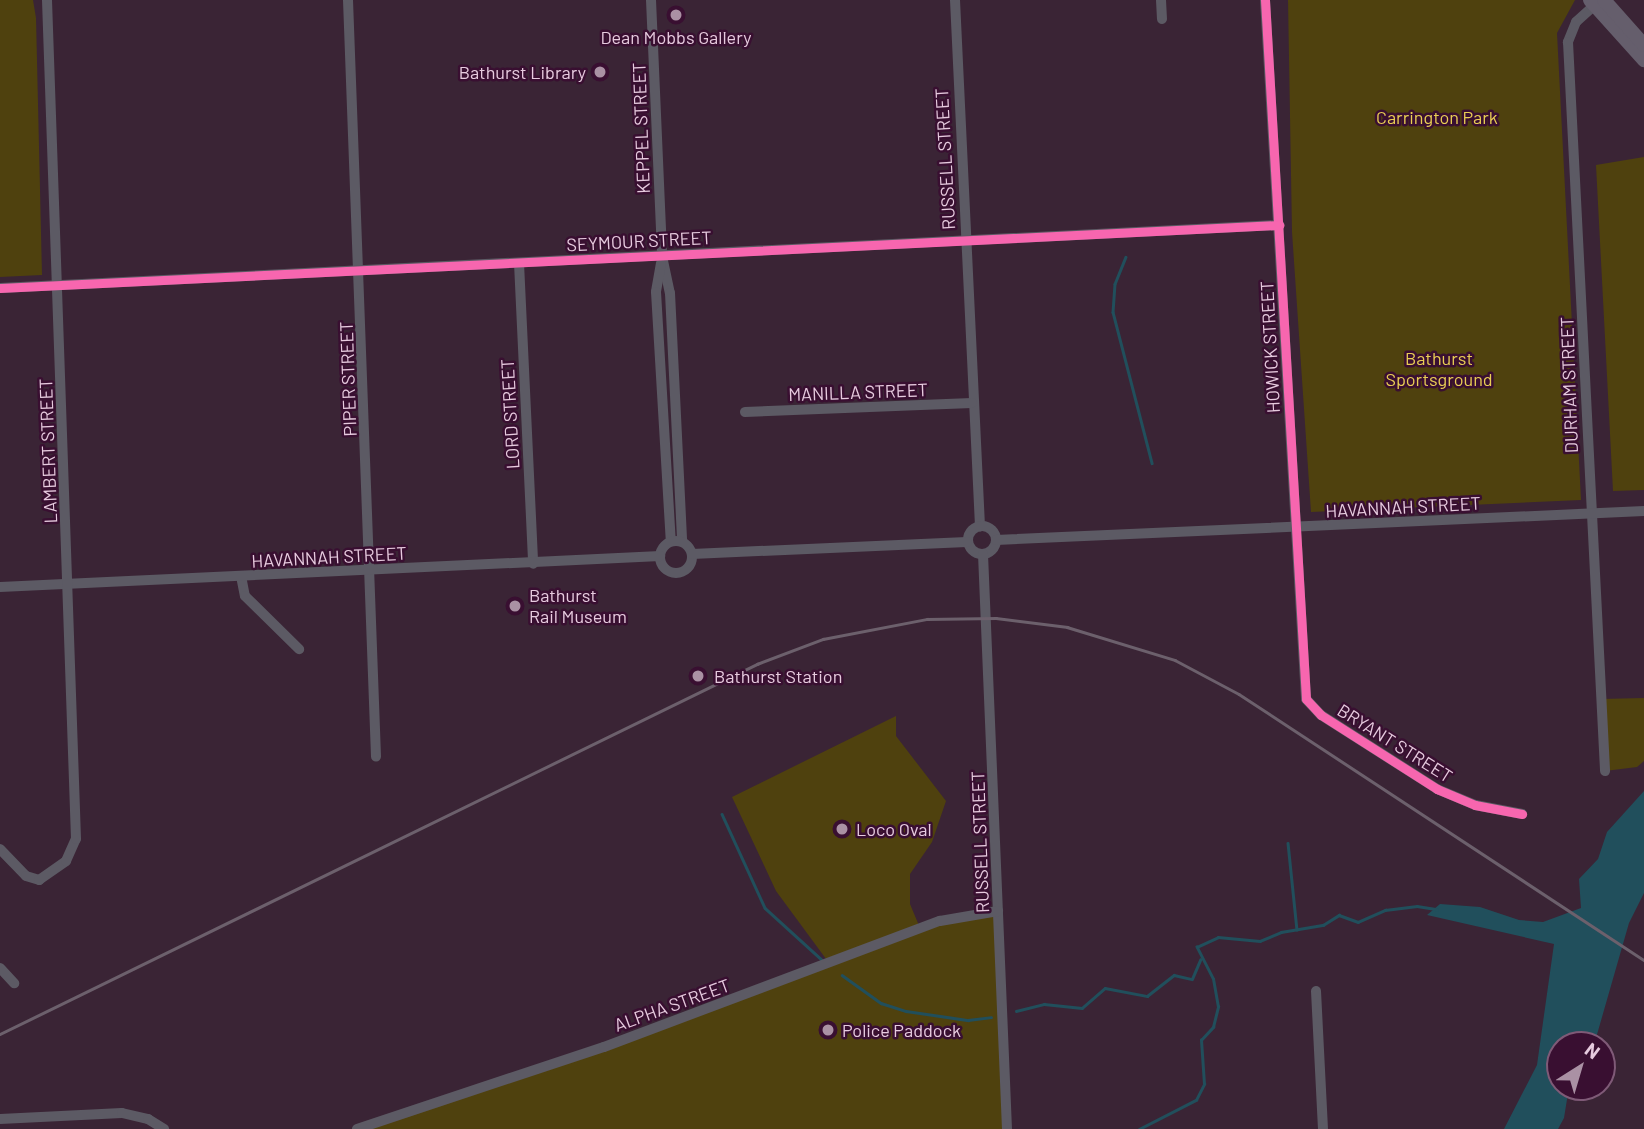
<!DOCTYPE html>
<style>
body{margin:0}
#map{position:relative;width:1644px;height:1129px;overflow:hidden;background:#3a2435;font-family:Barlow,sans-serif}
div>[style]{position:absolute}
.green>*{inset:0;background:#4f410e}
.water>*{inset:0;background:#214f5c}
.stream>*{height:2.5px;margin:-1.25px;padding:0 1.25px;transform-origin:1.25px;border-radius:1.25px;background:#214f5c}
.minor>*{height:10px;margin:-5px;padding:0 5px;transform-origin:5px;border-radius:5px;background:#5c5a64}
.minor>.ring{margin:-5px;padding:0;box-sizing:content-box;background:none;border:10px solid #5c5a64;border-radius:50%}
.highway>*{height:14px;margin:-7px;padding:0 7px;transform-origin:7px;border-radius:7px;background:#655e6c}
.rail>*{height:2.5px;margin:-1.25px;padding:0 1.25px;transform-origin:1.25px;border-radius:1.25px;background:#6c606c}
.cycleway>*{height:9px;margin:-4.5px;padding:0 4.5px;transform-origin:4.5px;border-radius:4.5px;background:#f766af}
.dots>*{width:19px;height:19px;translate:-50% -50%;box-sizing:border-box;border:4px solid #390f31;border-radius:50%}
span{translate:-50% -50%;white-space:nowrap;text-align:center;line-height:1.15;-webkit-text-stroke:5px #390f31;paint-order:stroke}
.poi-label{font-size:18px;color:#e7cbdf}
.right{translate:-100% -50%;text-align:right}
.left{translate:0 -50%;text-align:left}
.park-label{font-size:18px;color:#e9ce54}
.street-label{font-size:18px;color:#e7cbdf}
.north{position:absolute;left:1546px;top:1031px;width:70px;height:70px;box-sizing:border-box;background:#390f31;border:2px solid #7f5a77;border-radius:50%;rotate:37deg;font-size:19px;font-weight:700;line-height:28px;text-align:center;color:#e7cbdf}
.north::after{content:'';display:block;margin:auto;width:24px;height:32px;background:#aa91a4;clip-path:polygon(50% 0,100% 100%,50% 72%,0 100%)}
</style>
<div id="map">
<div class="green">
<i style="clip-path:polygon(0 0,33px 0,36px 18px,42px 275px,0 277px)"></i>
<i style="clip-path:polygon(1288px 0,1575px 0,1557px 33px,1581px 500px,1311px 512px,1292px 232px)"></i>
<i style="clip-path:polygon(1644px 157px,1644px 490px,1613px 491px,1596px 165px)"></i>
<i style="clip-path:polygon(1644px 698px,1644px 761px,1637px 767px,1605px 771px,1601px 699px)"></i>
<i style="clip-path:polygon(896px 716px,896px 736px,946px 801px,932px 842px,910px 874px,910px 904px,920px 928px,998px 911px,1007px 1129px,357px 1129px,829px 963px,776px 891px,732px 797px)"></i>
</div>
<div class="water">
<i style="clip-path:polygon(1644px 791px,1644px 893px,1629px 923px,1594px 1045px,1560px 1045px,1560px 1087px,1569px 1087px,1564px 1118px,1558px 1129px,1504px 1129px,1537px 1065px,1554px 944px,1427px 915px,1440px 904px,1480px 907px,1519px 920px,1543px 922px,1581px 908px,1579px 879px,1598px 859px,1607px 832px)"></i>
</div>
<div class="stream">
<i style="left:1126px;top:257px;width:29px;rotate:112deg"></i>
<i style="left:1115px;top:284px;width:28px;rotate:94deg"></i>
<i style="left:1113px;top:312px;width:156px;rotate:75.5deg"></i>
<i style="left:722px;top:814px;width:103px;rotate:65.4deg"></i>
<i style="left:765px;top:908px;width:76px;rotate:42.3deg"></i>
<i style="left:1288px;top:843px;width:87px;rotate:84.1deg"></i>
<i style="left:842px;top:975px;width:48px;rotate:35.7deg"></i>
<i style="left:881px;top:1003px;width:26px;rotate:18deg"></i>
<i style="left:906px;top:1011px;width:63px;rotate:8.3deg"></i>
<i style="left:968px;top:1020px;width:23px;rotate:-7deg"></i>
<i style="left:1016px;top:1011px;width:29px;rotate:-14deg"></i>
<i style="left:1044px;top:1004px;width:38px;rotate:6deg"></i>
<i style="left:1082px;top:1008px;width:30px;rotate:-41deg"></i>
<i style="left:1105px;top:988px;width:43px;rotate:10.8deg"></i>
<i style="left:1147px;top:996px;width:34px;rotate:-38deg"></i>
<i style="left:1174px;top:975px;width:18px;rotate:13deg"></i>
<i style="left:1192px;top:979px;width:21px;rotate:-67deg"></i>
<i style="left:1139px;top:1129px;width:64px;rotate:-27deg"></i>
<i style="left:1196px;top:1100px;width:18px;rotate:-63deg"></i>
<i style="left:1204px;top:1084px;width:44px;rotate:-93.9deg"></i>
<i style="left:1201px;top:1040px;width:18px;rotate:-47deg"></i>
<i style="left:1213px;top:1027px;width:21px;rotate:-76deg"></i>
<i style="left:1218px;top:1007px;width:28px;rotate:-100deg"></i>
<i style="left:1213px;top:979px;width:36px;rotate:-117deg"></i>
<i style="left:1197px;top:947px;width:23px;rotate:-25deg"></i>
<i style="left:1218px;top:937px;width:42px;rotate:5.4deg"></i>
<i style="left:1260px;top:941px;width:23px;rotate:-23deg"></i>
<i style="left:1281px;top:932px;width:43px;rotate:-9.5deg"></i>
<i style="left:1323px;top:925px;width:19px;rotate:-32deg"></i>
<i style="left:1339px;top:915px;width:20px;rotate:20deg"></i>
<i style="left:1358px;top:922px;width:30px;rotate:-24deg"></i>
<i style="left:1385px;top:910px;width:32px;rotate:-7deg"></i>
<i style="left:1417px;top:906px;width:20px;rotate:9deg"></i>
</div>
<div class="minor">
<i style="left:348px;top:0;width:757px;rotate:87.88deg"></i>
<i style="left:651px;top:0;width:256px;rotate:87.5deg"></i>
<i style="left:662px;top:256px;width:38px;rotate:78deg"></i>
<i style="left:670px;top:293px;width:249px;rotate:87.2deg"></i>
<i style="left:955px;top:0;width:527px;rotate:87.28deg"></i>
<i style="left:1161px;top:0;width:19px;rotate:87deg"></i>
<i style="left:1265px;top:0;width:700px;rotate:86.64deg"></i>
<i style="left:1306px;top:699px;width:22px;rotate:47deg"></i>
<i style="left:1321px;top:715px;width:138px;rotate:32.5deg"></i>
<i style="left:1437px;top:789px;width:41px;rotate:22.8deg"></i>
<i style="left:1475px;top:805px;width:48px;rotate:10.8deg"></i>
<i style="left:1597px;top:3px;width:28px;rotate:138deg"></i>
<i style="left:1576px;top:22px;width:22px;rotate:112deg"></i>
<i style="left:1568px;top:42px;width:730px;rotate:87.09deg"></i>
<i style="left:519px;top:263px;width:301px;rotate:87.3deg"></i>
<i style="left:661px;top:263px;width:29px;rotate:100deg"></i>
<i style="left:656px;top:292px;width:249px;rotate:86.6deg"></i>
<i style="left:0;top:288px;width:1281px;rotate:-2.82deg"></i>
<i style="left:745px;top:412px;width:227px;rotate:-2.3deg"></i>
<i class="ring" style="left:968px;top:526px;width:18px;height:18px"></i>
<i style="left:996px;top:540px;width:649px;rotate:-2.56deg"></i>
<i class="ring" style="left:660px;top:541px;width:22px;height:22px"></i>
<i style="left:692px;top:554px;width:275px;rotate:-2.5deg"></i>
<i style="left:983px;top:554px;width:576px;rotate:87.61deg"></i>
<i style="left:241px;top:576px;width:20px;rotate:79deg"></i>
<i style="left:245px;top:596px;width:76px;rotate:44.5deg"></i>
<i style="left:0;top:587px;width:661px;rotate:-2.69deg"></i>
<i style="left:0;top:849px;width:37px;rotate:46deg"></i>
<i style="left:26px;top:876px;width:14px;rotate:17deg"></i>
<i style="left:39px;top:880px;width:33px;rotate:-35deg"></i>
<i style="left:66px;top:861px;width:24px;rotate:-66deg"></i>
<i style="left:76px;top:839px;width:840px;rotate:-91.98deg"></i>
<i style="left:0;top:968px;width:21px;rotate:47deg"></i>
<i style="left:1316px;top:991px;width:138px;rotate:87.1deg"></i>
<i style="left:0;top:1119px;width:122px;rotate:-2.8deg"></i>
<i style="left:122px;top:1113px;width:27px;rotate:13deg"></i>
<i style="left:148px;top:1119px;width:19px;rotate:32deg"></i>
<i style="left:357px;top:1129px;width:260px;rotate:-18.4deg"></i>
<i style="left:604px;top:1047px;width:359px;rotate:-20.6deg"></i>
<i style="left:940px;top:921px;width:59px;rotate:-9.8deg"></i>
</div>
<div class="highway">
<i style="left:1590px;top:0;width:81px;rotate:48deg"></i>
<i style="left:1604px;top:0;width:60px;rotate:48.4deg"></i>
</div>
<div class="rail">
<i style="left:0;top:1034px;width:843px;rotate:-26.05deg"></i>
<i style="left:757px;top:664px;width:71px;rotate:-20.7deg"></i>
<i style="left:823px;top:639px;width:106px;rotate:-10.9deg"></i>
<i style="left:927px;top:619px;width:69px;rotate:-0.8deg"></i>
<i style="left:996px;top:618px;width:72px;rotate:7.2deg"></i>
<i style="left:1067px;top:627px;width:113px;rotate:17deg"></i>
<i style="left:1175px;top:660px;width:72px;rotate:28deg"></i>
<i style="left:1239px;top:694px;width:485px;rotate:33.3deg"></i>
</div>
<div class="cycleway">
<i style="left:1265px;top:0;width:700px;rotate:86.64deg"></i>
<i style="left:1306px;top:699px;width:22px;rotate:47deg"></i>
<i style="left:1321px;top:715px;width:138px;rotate:32.5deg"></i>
<i style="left:1437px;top:789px;width:41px;rotate:22.8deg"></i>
<i style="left:1475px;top:805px;width:48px;rotate:10.8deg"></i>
<i style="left:0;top:288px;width:1281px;rotate:-2.82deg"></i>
</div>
<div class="dots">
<i style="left:676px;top:15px;background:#aa91a4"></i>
<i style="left:600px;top:72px;background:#aa91a4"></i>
<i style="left:515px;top:606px;background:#aa91a4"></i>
<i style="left:698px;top:676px;background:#aa91a4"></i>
<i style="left:842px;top:829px;background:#aa91a4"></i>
<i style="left:828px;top:1030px;background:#aa91a4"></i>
</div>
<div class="poi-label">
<span style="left:676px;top:37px">Dean Mobbs Gallery</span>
<span class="right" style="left:586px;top:72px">Bathurst Library</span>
<span class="left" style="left:529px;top:606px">Bathurst<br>Rail Museum</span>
<span class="left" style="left:714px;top:676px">Bathurst Station</span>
<span class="left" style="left:856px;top:829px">Loco Oval</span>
<span class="left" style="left:842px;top:1030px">Police Paddock</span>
</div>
<div class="park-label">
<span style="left:1437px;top:117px">Carrington Park</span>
<span style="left:1439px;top:369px">Bathurst<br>Sportsground</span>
</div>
<div class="street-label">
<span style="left:641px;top:128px;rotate:-92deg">KEPPEL STREET</span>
<span style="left:945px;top:159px;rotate:-93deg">RUSSELL STREET</span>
<span style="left:639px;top:241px;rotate:-3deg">SEYMOUR STREET</span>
<span style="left:1270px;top:347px;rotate:-93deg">HOWICK STREET</span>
<span style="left:348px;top:379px;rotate:-92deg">PIPER STREET</span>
<span style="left:1569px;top:385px;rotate:-92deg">DURHAM STREET</span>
<span style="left:858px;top:392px;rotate:-2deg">MANILLA STREET</span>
<span style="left:510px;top:414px;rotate:-93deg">LORD STREET</span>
<span style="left:48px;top:451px;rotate:-92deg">LAMBERT STREET</span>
<span style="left:1403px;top:507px;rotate:-3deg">HAVANNAH STREET</span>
<span style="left:329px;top:557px;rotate:-3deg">HAVANNAH STREET</span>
<span style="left:1395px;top:743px;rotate:32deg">BRYANT STREET</span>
<span style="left:980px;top:842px;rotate:-92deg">RUSSELL STREET</span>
<span style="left:672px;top:1005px;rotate:-20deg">ALPHA STREET</span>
</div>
<div class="north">N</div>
</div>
